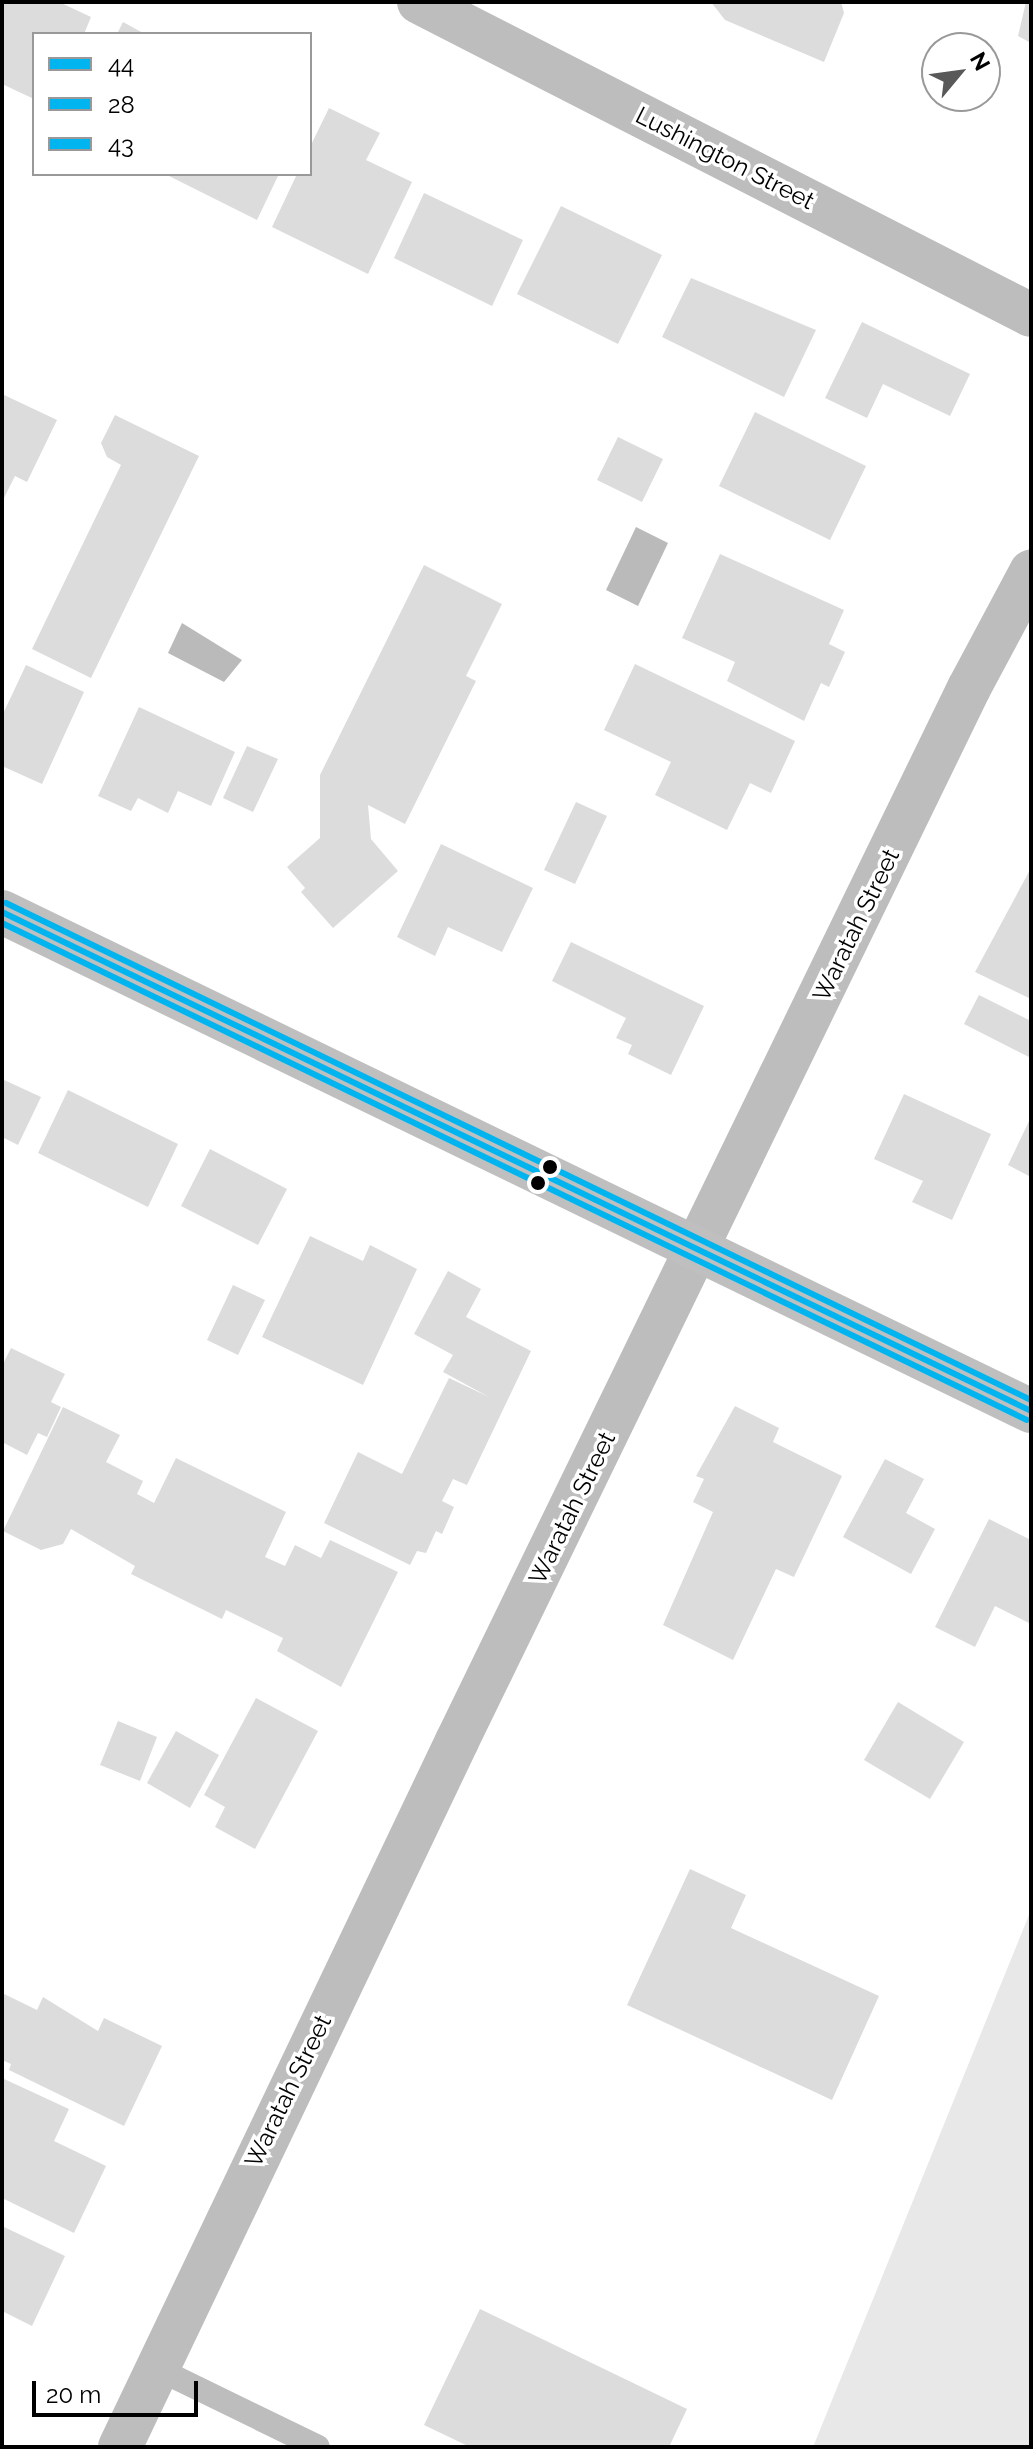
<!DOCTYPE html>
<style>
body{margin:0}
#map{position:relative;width:1033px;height:2449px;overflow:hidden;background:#fff;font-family:Raleway,sans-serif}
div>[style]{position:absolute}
.green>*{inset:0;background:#e8e8e8}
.water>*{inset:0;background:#bababa}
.building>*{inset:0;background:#dcdcdc}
.lane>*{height:24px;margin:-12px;padding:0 12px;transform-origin:12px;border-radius:12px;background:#bdbdbd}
.street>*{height:44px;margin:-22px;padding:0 22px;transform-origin:22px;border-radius:22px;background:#bdbdbd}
.secondary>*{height:44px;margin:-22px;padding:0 22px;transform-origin:22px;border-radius:22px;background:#bfbfbf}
.bus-1>*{height:6px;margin:-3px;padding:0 3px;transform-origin:3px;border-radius:3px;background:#00b5ef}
.bus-2>*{height:6px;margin:-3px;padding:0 3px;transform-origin:3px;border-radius:3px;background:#00b5ef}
.bus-3>*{height:6px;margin:-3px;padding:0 3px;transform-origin:3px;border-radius:3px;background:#00b5ef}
.dots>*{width:22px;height:22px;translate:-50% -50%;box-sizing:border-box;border:4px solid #fff;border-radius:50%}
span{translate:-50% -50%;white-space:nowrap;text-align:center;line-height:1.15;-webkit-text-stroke:7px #fff;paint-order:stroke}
.street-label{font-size:24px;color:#000}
.frame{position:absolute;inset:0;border:4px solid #000;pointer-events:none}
.legend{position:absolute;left:32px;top:32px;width:280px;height:144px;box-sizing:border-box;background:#fff;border:2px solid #999;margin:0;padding:10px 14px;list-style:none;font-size:24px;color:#000}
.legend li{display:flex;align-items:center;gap:16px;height:40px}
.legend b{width:40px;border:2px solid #999}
.north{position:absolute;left:921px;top:32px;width:80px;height:80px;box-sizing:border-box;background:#fff;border:2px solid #999;border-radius:50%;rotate:61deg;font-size:22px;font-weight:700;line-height:32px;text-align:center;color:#000}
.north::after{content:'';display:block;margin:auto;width:28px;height:36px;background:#595959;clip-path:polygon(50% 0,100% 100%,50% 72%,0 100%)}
.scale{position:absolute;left:32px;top:2381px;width:166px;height:36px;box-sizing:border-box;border:4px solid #000;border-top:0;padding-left:10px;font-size:24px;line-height:28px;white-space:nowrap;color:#000;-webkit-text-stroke:6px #fff;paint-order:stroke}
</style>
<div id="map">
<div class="green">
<i style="clip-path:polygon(1031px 1910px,1031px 2447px,813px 2447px)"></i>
</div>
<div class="water">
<i style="clip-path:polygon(636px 527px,668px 543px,638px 606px,606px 590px)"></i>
<i style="clip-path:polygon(182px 623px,242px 660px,224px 682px,168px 653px)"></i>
</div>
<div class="building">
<i style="clip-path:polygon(2px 2px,59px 2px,91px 17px,84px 34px,34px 34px,34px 99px,2px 84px)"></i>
<i style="clip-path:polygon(711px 2px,841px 2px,844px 13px,824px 62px,725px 20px)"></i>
<i style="clip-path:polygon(1026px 2px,1031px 2px,1031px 43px,1018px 36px)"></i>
<i style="clip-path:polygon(123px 22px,145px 34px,117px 34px)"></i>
<i style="clip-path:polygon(329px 108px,380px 133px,366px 160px,412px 182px,368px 274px,272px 227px,297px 174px,310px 174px,310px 147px)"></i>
<i style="clip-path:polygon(165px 174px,273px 174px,278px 176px,257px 220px)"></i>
<i style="clip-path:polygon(424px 193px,523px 240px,492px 306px,394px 258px)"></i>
<i style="clip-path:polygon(561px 206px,662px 255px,618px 344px,517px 294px)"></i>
<i style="clip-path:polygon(691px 278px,816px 330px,784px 397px,662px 337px)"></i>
<i style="clip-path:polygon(862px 322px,970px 374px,950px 416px,883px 384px,867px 418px,825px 398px)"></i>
<i style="clip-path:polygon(2px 394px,57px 420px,27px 482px,15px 476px,2px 502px)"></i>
<i style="clip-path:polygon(755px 412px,866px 466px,830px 540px,719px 486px)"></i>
<i style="clip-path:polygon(115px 415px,199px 456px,91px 678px,32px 649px,121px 465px,107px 457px,101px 443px)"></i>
<i style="clip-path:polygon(618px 437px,663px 459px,642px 502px,597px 480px)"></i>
<i style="clip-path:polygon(720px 554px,844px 610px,829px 644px,845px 652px,829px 687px,821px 683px,804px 721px,727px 681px,735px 662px,682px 638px)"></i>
<i style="clip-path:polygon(424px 565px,502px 604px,466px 676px,476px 681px,405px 824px,368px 805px,371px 839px,398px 871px,333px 928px,301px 892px,305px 888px,287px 867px,320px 838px,320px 775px)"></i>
<i style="clip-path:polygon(635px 664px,795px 741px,771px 793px,750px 783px,727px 830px,655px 795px,671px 762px,604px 730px)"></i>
<i style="clip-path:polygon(26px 665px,84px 692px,42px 784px,2px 766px,2px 716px)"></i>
<i style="clip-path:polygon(139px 707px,235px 752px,211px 806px,178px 791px,168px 813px,138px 798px,131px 811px,98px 796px)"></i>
<i style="clip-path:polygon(247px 746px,278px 759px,253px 812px,223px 798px)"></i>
<i style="clip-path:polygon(576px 802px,607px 816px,575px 884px,544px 870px)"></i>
<i style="clip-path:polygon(441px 844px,533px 888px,502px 952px,448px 927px,435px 956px,397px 937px)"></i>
<i style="clip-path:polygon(1031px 868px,1031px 999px,975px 972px)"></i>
<i style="clip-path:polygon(571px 942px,704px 1006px,671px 1075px,628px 1054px,632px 1045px,616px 1038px,626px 1018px,552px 981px)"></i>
<i style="clip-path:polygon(979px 995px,1031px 1021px,1031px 1058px,964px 1024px)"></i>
<i style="clip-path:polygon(2px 1079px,41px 1097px,18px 1145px,2px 1137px)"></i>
<i style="clip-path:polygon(68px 1090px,178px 1144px,148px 1207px,38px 1153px)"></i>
<i style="clip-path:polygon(904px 1094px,991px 1134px,952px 1220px,912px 1202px,923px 1181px,874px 1159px)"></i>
<i style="clip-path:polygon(1031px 1117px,1031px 1177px,1008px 1165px)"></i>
<i style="clip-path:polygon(210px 1149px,287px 1189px,258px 1245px,181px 1206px)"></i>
<i style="clip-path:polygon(310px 1236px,363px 1261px,370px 1245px,417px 1269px,363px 1385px,262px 1337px)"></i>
<i style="clip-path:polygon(448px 1271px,481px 1289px,466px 1317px,531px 1351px,467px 1485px,453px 1479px,442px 1501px,454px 1507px,442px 1534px,436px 1531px,426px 1553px,417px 1551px,410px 1565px,324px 1523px,358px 1452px,402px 1474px,449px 1378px,489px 1397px,443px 1372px,453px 1355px,414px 1334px)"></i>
<i style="clip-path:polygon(233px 1285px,265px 1300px,238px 1355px,207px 1340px)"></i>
<i style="clip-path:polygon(11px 1348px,65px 1374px,51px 1402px,61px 1407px,47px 1437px,38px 1433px,27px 1455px,2px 1442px,2px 1366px)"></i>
<i style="clip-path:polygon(735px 1406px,779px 1428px,773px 1442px,842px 1476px,794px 1577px,776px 1569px,733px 1660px,663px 1625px,713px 1512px,693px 1502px,704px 1479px,696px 1476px)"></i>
<i style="clip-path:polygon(63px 1407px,120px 1435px,106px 1462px,143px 1481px,137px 1494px,154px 1503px,176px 1458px,286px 1512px,265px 1557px,285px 1566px,295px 1545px,321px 1558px,330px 1540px,398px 1572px,341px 1687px,277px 1651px,283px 1638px,226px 1610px,222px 1619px,131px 1574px,135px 1566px,71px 1529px,63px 1544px,41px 1550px,3px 1531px)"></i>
<i style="clip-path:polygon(885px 1459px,924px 1479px,906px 1513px,935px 1529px,911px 1574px,843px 1537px)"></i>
<i style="clip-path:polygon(989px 1519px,1029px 1539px,1031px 1624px,995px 1606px,975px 1647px,935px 1627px)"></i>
<i style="clip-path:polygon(256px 1698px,318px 1731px,255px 1849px,215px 1827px,225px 1807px,204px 1795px)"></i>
<i style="clip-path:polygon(898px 1702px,964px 1742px,930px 1799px,864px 1760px)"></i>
<i style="clip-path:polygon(118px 1721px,157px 1737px,140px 1781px,100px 1765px)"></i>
<i style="clip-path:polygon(176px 1731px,219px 1755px,190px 1808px,147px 1783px)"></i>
<i style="clip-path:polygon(690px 1869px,746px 1895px,731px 1928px,879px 1996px,832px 2100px,627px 2005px)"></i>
<i style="clip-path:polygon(2px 1993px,37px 2010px,43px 1997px,98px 2031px,104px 2018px,162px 2046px,124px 2126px,9px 2070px,11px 2064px,2px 2060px)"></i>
<i style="clip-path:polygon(2px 2078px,69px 2109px,54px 2141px,106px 2166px,74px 2233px,2px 2198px)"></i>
<i style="clip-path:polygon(2px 2226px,65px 2256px,32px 2326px,2px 2311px)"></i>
<i style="clip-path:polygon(480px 2309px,687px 2409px,669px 2447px,470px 2447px,424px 2425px)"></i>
</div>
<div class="lane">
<i style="left:156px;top:2368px;width:180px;rotate:26deg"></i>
</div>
<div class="street">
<i style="left:419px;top:2px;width:687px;rotate:27.09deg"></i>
<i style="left:120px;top:2447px;width:782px;rotate:-64.48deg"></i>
<i style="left:457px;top:1741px;width:1171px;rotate:-64.07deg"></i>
<i style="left:969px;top:688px;width:132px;rotate:-61.9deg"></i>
</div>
<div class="secondary">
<i style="left:2px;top:912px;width:1144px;rotate:25.87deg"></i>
</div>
<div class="bus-1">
<i style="left:2px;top:912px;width:1144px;rotate:25.87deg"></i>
</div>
<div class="bus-2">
<i style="left:2px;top:923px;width:1139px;rotate:25.87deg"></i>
</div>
<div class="bus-3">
<i style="left:6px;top:903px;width:1139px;rotate:25.87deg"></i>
</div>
<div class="dots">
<i style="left:550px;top:1167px;background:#000"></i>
<i style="left:538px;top:1183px;background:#000"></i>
</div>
<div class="street-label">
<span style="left:725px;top:158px;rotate:27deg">Lushington Street</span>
<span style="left:856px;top:925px;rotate:-64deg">Waratah Street</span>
<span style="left:572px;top:1508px;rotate:-64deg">Waratah Street</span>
<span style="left:288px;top:2091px;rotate:-64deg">Waratah Street</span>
</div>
<div class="frame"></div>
<ul class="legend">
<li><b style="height:10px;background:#00b5ef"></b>44</li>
<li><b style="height:10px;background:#00b5ef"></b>28</li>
<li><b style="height:10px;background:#00b5ef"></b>43</li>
</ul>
<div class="north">N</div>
<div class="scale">20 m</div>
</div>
